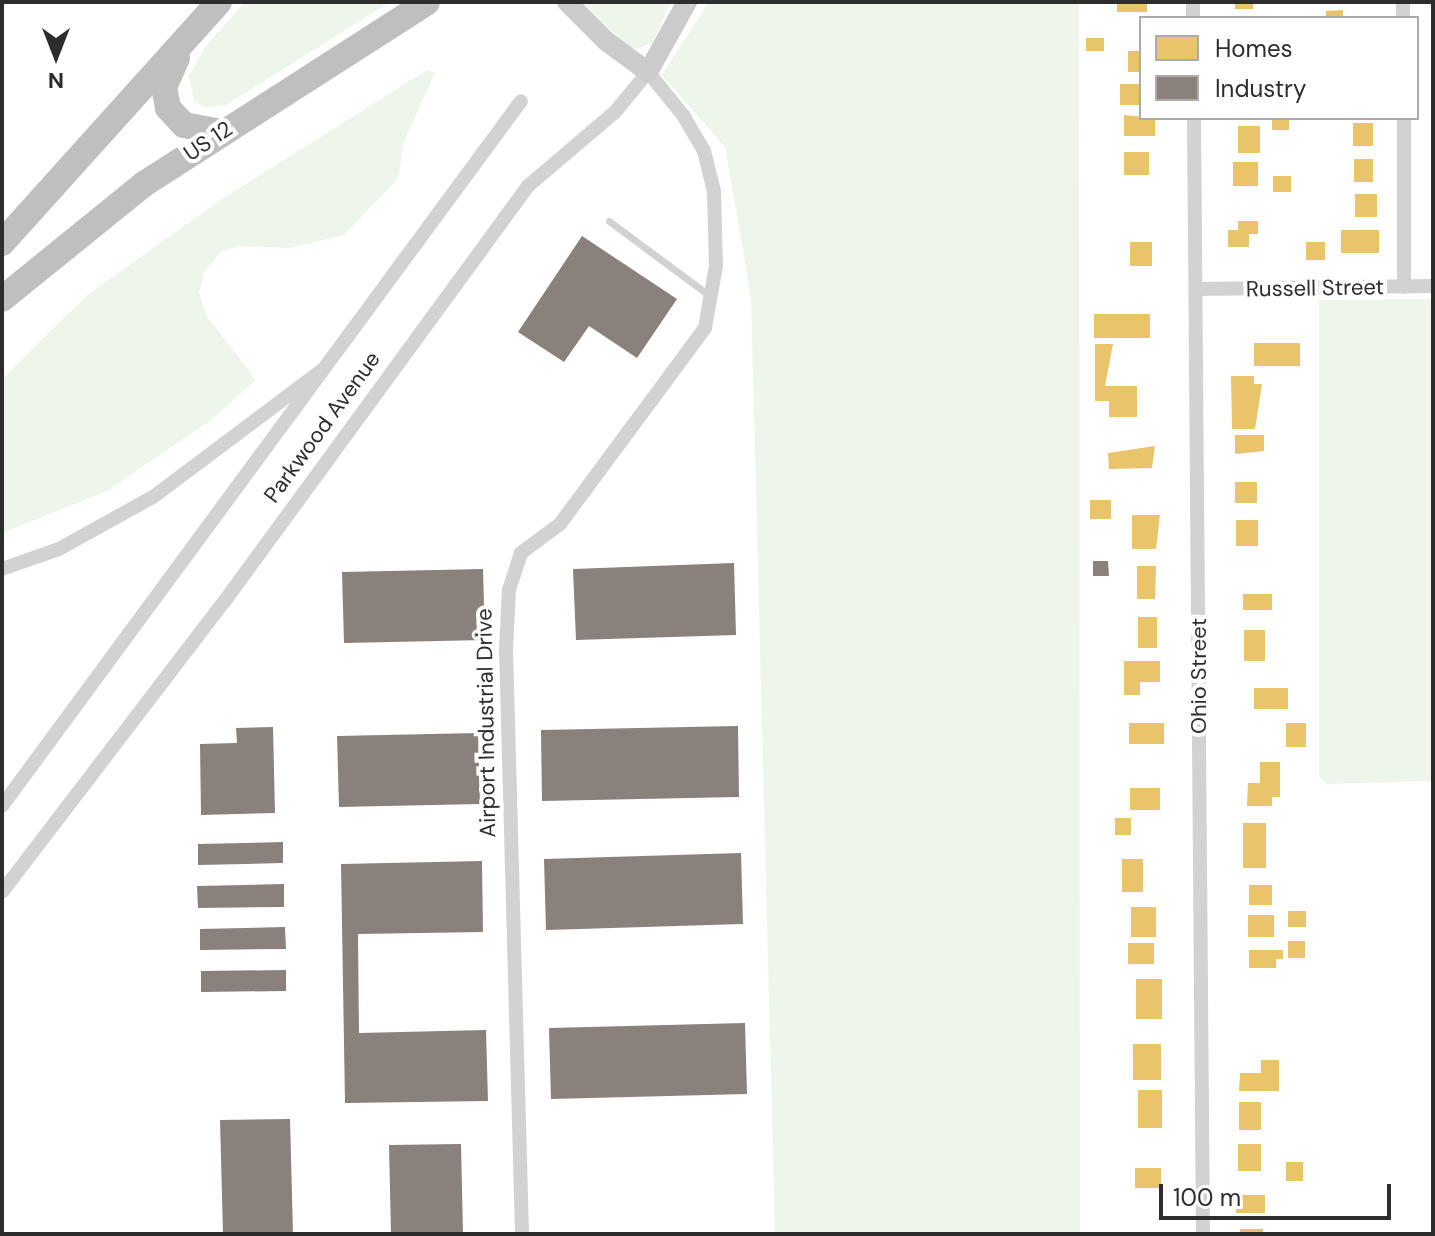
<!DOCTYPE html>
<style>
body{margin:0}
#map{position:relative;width:1435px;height:1236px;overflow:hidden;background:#fff;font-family:"DM Sans",sans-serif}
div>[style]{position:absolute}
.green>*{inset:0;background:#eef5eb}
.homes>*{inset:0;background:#e9c46a}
.industry>*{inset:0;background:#8a817c}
.lane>*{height:7px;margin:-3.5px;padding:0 3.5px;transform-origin:3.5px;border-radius:3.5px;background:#d2d2d2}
.street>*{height:14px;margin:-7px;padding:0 7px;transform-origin:7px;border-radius:7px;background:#d2d2d2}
.secondary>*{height:20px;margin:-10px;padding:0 10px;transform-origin:10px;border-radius:10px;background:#cbcbcb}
.highway>*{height:26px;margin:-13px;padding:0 13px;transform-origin:13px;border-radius:13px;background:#bfbfbf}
span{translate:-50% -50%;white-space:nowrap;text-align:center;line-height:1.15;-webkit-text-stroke:8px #fff;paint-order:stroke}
.street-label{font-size:22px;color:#2d2d2d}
.frame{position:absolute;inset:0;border:4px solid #2d2d2d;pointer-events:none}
.legend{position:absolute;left:1139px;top:16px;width:280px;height:104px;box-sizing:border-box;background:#fff;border:2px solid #ababab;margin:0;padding:10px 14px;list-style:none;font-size:24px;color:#2d2d2d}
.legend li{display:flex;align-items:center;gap:16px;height:40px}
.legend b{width:40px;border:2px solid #ababab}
.north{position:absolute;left:16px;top:16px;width:80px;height:80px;-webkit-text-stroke:6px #fff;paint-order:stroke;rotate:180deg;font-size:22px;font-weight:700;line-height:32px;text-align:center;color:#2d2d2d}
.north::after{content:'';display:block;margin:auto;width:28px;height:36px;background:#2d2d2d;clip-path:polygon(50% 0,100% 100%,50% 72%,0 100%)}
.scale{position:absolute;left:1159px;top:1184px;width:232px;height:36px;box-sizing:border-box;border:4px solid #2d2d2d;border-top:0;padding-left:10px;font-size:24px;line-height:28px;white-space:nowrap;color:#2d2d2d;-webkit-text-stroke:6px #fff;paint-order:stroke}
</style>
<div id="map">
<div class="green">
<i style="clip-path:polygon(245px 2px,390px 2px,226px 105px,206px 108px,194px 101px,189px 76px,206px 46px)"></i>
<i style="clip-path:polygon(582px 2px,671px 2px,653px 42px,637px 49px,628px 47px)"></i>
<i style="clip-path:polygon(709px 2px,1079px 2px,1080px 1234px,775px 1234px,751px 297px,725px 147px,662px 75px)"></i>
<i style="clip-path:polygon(427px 70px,435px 73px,404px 141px,398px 179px,344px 235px,290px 248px,238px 246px,221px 252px,204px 272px,199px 292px,206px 315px,256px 380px,211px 420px,107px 491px,2px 533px,2px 379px,87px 295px,225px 197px)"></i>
<i style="clip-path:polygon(1433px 299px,1433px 781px,1326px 784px,1319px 777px,1319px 300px)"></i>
</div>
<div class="homes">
<i style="clip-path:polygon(1117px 2px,1147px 2px,1147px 12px,1117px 12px)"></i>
<i style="clip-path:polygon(1235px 2px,1253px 2px,1253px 9px,1235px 9px)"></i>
<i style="clip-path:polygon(1343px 10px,1343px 18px,1326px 18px,1326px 11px)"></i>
<i style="clip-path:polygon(1086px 38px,1104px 38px,1104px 51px,1086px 51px)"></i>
<i style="clip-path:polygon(1128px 51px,1141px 51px,1141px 72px,1128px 72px)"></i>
<i style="clip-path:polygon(1120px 84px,1141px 84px,1141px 105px,1120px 105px)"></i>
<i style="clip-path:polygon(1124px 115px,1155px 118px,1155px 136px,1124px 136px)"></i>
<i style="clip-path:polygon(1272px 118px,1289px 118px,1289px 130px,1272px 130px)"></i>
<i style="clip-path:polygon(1353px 123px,1373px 123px,1373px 146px,1353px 146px)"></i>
<i style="clip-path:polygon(1238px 126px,1260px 126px,1260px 153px,1238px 153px)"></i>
<i style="clip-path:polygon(1124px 152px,1149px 152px,1149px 175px,1124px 175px)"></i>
<i style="clip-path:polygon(1354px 159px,1373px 159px,1373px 182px,1354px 182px)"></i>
<i style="clip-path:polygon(1233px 162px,1258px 162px,1258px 186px,1233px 186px)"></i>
<i style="clip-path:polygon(1273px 176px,1291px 176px,1291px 192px,1273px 192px)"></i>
<i style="clip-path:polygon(1355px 194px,1377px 194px,1377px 217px,1355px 217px)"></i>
<i style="clip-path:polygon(1238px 221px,1258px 221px,1258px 234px,1249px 234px,1249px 247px,1228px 247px,1228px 230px,1238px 230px)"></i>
<i style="clip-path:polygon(1341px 230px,1379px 230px,1379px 253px,1341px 253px)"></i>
<i style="clip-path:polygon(1130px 242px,1152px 242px,1152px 266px,1130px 266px)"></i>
<i style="clip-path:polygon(1306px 242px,1325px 242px,1325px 260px,1306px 260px)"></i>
<i style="clip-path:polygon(1094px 314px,1150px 314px,1150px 338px,1094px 338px)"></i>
<i style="clip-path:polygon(1254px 343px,1300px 343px,1300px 366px,1254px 366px)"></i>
<i style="clip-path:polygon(1095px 344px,1113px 344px,1105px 386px,1137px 386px,1137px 417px,1109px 417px,1109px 401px,1095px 401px)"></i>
<i style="clip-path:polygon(1231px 376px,1254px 376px,1254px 384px,1262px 384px,1255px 429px,1232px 429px)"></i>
<i style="clip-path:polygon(1235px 435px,1264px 435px,1264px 451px,1235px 454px)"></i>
<i style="clip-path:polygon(1155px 446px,1152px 468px,1109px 469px,1108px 453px)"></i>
<i style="clip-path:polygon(1235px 482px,1257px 482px,1257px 503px,1235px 503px)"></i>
<i style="clip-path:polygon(1090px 500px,1111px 500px,1111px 519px,1090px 519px)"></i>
<i style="clip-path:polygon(1132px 515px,1160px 515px,1156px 549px,1132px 549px)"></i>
<i style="clip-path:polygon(1236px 520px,1258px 520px,1258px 546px,1236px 546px)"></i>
<i style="clip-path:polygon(1137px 566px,1156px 566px,1155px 599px,1137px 599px)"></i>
<i style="clip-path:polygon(1243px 594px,1272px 594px,1272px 610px,1243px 610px)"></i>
<i style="clip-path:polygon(1138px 617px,1157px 617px,1157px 648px,1138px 648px)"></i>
<i style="clip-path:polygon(1244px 630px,1265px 630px,1265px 661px,1244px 661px)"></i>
<i style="clip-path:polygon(1124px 661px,1160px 661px,1160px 682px,1140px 682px,1140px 695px,1124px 695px)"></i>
<i style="clip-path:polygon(1254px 688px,1288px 688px,1288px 709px,1254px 709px)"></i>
<i style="clip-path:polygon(1129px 723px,1164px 723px,1164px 744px,1129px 744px)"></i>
<i style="clip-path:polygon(1286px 723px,1306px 723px,1306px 747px,1286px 747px)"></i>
<i style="clip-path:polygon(1260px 762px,1280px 762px,1280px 797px,1272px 797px,1272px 806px,1247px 806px,1248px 783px,1260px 783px)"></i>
<i style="clip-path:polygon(1130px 788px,1160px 788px,1160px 810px,1130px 810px)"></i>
<i style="clip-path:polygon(1115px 818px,1131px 818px,1131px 835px,1115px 835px)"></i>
<i style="clip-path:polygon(1243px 823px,1266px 823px,1266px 868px,1243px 868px)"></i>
<i style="clip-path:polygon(1122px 859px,1143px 859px,1143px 892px,1122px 892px)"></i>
<i style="clip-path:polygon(1249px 885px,1272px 885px,1272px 905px,1249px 905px)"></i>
<i style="clip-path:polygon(1131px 907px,1156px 907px,1156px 937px,1131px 937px)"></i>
<i style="clip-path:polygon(1288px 911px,1306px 911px,1306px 927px,1288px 927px)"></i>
<i style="clip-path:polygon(1248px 915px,1274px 915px,1274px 937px,1248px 937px)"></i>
<i style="clip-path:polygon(1288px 941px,1305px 941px,1305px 958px,1288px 958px)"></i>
<i style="clip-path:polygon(1128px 943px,1154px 943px,1154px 964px,1128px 964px)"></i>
<i style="clip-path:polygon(1249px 950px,1283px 950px,1283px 959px,1276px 959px,1276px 968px,1249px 968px)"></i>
<i style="clip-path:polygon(1136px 979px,1162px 979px,1162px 1019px,1136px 1019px)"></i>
<i style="clip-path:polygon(1133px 1044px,1161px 1044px,1161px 1080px,1133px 1080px)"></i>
<i style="clip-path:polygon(1261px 1060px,1279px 1060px,1279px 1091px,1239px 1091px,1240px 1073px,1261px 1073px)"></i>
<i style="clip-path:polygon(1138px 1090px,1162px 1090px,1162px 1128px,1138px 1128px)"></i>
<i style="clip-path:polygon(1239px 1102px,1261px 1102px,1261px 1130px,1239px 1130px)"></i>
<i style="clip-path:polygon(1238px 1144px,1261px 1144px,1261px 1171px,1238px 1171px)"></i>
<i style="clip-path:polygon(1286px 1162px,1303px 1162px,1303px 1181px,1286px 1181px)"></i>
<i style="clip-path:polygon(1135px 1168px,1161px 1168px,1161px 1188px,1135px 1188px)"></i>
<i style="clip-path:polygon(1236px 1195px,1265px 1195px,1265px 1213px,1236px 1213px)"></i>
<i style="clip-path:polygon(1240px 1229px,1263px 1229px,1263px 1234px,1240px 1234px)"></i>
</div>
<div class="industry">
<i style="clip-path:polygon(582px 236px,677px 299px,637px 358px,589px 326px,564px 362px,518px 332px)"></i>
<i style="clip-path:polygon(1093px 561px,1108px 561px,1109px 576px,1093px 576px)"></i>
<i style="clip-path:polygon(734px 563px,736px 635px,576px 640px,573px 569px)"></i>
<i style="clip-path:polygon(483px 569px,485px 640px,344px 643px,342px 572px)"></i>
<i style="clip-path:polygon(738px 726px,739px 797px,542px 801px,541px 730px)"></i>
<i style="clip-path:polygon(273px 727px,275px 813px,201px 815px,200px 744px,237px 743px,236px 728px)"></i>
<i style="clip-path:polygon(478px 733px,480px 804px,339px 807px,337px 736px)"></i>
<i style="clip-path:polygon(283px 842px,283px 863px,198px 865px,198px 844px)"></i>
<i style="clip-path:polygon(741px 853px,743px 924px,546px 930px,544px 859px)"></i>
<i style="clip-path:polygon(482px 861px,483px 932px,358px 934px,359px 1033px,486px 1030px,488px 1101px,345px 1103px,341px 864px)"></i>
<i style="clip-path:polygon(284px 884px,284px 907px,198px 908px,197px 886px)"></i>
<i style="clip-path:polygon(285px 927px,286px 949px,200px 950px,200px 929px)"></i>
<i style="clip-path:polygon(286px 970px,286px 991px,201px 992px,201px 971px)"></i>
<i style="clip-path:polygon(745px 1023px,747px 1094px,551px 1099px,549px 1028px)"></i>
<i style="clip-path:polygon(290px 1119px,293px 1234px,223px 1234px,220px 1120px)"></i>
<i style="clip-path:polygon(461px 1144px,463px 1234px,391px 1234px,389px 1145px)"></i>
</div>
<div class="lane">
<i style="left:609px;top:221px;width:126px;rotate:36.6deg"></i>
</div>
<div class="street">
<i style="left:1193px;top:2px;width:16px;rotate:90deg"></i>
<i style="left:1403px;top:2px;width:16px;rotate:90deg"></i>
<i style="left:1194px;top:118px;width:1116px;rotate:89.54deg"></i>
<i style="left:1404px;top:118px;width:169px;rotate:90deg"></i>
<i style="left:1196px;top:289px;width:237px;rotate:-0.7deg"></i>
<i style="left:2px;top:569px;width:60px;rotate:-19.3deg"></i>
<i style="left:59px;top:549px;width:107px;rotate:-29deg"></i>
<i style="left:153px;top:497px;width:211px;rotate:-36.9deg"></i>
<i style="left:2px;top:806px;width:875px;rotate:-53.64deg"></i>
<i style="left:2px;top:892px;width:365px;rotate:-52.6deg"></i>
<i style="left:224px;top:602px;width:515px;rotate:-53.84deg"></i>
<i style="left:528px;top:186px;width:114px;rotate:-40.4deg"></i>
<i style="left:615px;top:112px;width:52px;rotate:-50.5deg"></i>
<i style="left:648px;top:72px;width:55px;rotate:50.9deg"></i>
<i style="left:683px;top:115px;width:42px;rotate:59.7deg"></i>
<i style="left:704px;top:151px;width:41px;rotate:76deg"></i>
<i style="left:714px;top:191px;width:75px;rotate:88.5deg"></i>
<i style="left:716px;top:266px;width:63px;rotate:100.1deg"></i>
<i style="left:705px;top:328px;width:244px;rotate:126.5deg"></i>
<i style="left:560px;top:524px;width:49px;rotate:143.4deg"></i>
<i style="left:521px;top:553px;width:38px;rotate:108deg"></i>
<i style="left:509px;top:589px;width:60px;rotate:92.9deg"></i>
<i style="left:506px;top:649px;width:585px;rotate:88.43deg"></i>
</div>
<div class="secondary">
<i style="left:567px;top:2px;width:55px;rotate:45deg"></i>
<i style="left:606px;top:41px;width:52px;rotate:36.4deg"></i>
<i style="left:648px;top:72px;width:80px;rotate:-60.9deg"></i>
</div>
<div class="highway">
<i style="left:177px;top:58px;width:32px;rotate:114deg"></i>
<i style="left:164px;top:87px;width:21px;rotate:79deg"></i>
<i style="left:168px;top:108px;width:23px;rotate:47deg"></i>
<i style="left:184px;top:125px;width:37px;rotate:11deg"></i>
<i style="left:2px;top:243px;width:324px;rotate:-48deg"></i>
<i style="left:2px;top:299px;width:183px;rotate:-39deg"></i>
<i style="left:144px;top:184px;width:336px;rotate:-32.7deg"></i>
</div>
<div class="street-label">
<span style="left:208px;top:141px;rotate:-34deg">US 12</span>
<span style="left:1315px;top:288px;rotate:-1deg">Russell Street</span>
<span style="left:322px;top:427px;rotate:-54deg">Parkwood Avenue</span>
<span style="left:1199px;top:676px;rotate:-90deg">Ohio Street</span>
<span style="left:486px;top:723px;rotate:-91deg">Airport Industrial Drive</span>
</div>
<div class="frame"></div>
<ul class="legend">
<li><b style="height:22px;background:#e9c46a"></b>Homes</li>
<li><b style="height:22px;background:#8a817c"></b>Industry</li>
</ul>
<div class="north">N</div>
<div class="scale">100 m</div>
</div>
